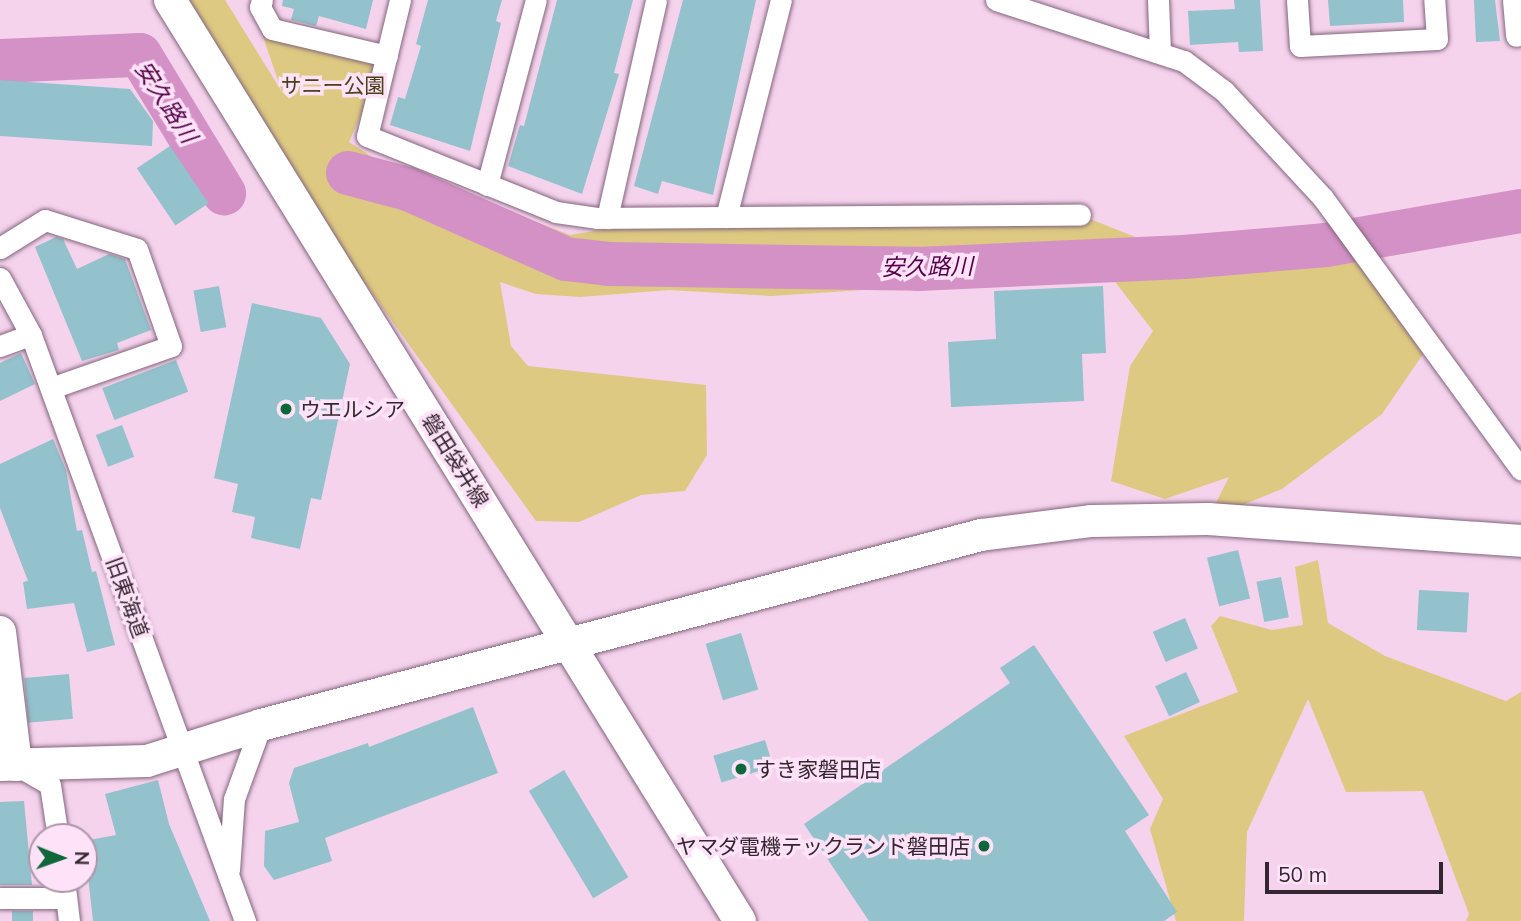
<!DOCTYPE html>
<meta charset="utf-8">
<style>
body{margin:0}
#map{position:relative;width:1521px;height:921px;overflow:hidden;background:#f5d3ed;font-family:Mulish,"Noto Sans JP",sans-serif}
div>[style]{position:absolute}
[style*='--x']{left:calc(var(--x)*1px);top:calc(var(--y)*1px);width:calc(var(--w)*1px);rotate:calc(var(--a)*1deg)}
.green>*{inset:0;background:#ddc981}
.river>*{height:44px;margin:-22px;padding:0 22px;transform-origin:22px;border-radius:22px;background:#d491c6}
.building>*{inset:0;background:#93c1cc;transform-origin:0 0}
.roads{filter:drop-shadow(0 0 2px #83657c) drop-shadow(0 0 2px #83657c)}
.street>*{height:21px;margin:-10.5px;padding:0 10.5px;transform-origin:10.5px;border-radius:10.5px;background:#fff}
.secondary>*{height:32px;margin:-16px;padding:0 16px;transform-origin:16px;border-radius:16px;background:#fff}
.dots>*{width:19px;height:19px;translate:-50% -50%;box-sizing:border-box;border:4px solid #fee2f7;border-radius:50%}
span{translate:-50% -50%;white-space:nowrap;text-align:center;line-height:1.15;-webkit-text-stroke:7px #fee2f7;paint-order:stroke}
.park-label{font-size:21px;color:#4a401c}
.poi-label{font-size:21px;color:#332630}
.left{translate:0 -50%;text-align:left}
.right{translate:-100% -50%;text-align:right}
.street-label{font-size:21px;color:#332630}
.water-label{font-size:23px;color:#520048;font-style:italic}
.north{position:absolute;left:28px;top:823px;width:70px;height:70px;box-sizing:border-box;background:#fee2f7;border:2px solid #ad97a7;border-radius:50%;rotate:91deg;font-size:19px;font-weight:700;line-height:28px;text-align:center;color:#332630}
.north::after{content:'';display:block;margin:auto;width:24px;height:32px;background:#0e673a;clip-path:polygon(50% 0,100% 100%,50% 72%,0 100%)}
.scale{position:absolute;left:1265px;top:862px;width:178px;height:32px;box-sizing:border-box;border:4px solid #332630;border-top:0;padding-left:9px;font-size:21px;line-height:24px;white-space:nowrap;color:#332630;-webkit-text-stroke:5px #fee2f7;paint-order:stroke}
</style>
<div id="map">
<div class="green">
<div style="clip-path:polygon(170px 0,225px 0,282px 92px,262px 34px,387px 56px,349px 142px,374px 158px,570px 235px,673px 218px,1080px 215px,1221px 271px,1252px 248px,1367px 259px,1430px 344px,1382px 414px,1282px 489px,1208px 519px,1229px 477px,1165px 499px,1111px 481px,1130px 366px,1153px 331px,1109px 274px,771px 296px,669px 290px,580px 297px,536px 294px,500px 282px,511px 346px,528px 366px,706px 385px,707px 455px,685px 491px,641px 495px,579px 522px,536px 521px,230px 96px)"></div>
<div style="clip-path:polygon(1318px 560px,1328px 623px,1385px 656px,1506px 701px,1521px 692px,1521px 921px,1466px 921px,1469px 914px,1423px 791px,1346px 792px,1308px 699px,1247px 832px,1244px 921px,1176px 921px,1150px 829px,1163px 799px,1124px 736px,1238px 692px,1211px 626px,1220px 616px,1272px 630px,1303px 625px,1295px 567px)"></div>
</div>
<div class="river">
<div style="--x:0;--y:61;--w:140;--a:-2.5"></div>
<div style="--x:140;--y:55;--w:162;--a:58.7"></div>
<div style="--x:348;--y:173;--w:62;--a:14.9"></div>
<div style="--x:408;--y:189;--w:173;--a:23.9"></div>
<div style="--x:566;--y:259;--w:43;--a:6.6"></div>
<div style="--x:609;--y:264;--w:309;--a:0.9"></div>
<div style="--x:918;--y:269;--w:266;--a:-2.6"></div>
<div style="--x:1184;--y:257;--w:143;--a:-4.8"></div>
<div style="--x:1326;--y:245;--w:198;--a:-9.9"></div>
</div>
<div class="building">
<div style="clip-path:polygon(283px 0,373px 0,366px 29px,319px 16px,316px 26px,291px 20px,294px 9px,282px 6px)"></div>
<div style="clip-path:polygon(428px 0,502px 0,496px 21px,501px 23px,470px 151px,390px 125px,398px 97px,405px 99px,421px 46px,416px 44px)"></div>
<div style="clip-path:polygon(557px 0,633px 0,614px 73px,619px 74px,582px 194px,508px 166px,520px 125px,524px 126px)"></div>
<div style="clip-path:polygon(683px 0,756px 0,713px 195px,662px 181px,658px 194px,634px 186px)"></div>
<div style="clip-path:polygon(1234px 0,1260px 0,1263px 51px,1239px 52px,1238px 42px,1190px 45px,1188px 11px,1235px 9px)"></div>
<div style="clip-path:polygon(1328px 0,1403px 0,1404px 22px,1330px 26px)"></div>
<div style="clip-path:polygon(1474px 0,1495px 0,1500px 41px,1476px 42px)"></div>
<div style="clip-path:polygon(0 80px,130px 89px,153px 121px,152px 146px,0 136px)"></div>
<div style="left:170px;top:146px;width:69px;height:40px;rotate:56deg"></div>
<div style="clip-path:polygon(56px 237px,63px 239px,77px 269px,109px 254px,125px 259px,151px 330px,117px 343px,119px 350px,82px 361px,35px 247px)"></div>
<div style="left:219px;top:286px;width:42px;height:26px;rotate:80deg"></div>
<div style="clip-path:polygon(1103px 286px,1106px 353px,1082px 354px,1084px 401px,951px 407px,948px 342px,996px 339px,994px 291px)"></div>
<div style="clip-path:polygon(252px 303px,321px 318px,350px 364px,321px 500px,311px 498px,300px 549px,251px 538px,255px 517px,232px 512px,238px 484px,214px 478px)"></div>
<div style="clip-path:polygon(21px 353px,35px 384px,0 401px,0 363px)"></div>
<div style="left:176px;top:360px;width:34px;height:79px;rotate:69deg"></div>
<div style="left:122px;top:425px;width:34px;height:28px;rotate:69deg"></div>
<div style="clip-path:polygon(53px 439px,66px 470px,77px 531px,82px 530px,92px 572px,96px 571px,115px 645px,87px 652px,74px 603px,27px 609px,23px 582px,28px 581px,0 508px,0 464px)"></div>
<div style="left:1238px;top:550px;width:50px;height:32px;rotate:76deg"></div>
<div style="left:1281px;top:577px;width:41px;height:25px;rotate:79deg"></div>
<div style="left:1419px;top:590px;width:50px;height:40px;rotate:3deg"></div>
<div style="left:1185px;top:618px;width:33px;height:35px;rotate:67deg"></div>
<div style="left:741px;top:633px;width:59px;height:37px;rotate:73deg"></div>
<div style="clip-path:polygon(1034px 645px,1149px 815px,1125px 831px,1177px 912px,1164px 921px,869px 921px,804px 824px,1010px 683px,1000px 668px)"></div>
<div style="left:1186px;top:672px;width:33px;height:34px;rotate:65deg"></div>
<div style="left:69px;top:674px;width:45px;height:45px;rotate:85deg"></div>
<div style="clip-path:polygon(473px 707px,498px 773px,325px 838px,332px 861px,274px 880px,264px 866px,265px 831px,299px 822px,289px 783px,294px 768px,368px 743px,369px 747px)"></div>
<div style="left:765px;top:740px;width:28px;height:54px;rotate:73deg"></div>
<div style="left:564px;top:770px;width:125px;height:41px;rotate:59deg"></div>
<div style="clip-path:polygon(158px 780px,169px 824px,210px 921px,93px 921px,84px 841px,116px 835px,105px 794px)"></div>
<div style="clip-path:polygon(24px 801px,32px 885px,0 885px,0 802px)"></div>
<div style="left:12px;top:911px;width:21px;height:10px"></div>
</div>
<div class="roads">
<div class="street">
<div style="--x:262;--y:0;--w:7;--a:106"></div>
<div style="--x:260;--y:7;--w:25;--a:61"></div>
<div style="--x:272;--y:29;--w:118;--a:13.2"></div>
<div style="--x:400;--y:0;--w:140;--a:103.6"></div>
<div style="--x:367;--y:136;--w:204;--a:21.9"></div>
<div style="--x:556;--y:212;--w:41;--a:8.3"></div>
<div style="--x:597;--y:218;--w:483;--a:-0.4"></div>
<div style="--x:996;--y:0;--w:198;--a:18"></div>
<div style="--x:1184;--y:61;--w:50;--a:36.9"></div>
<div style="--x:1224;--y:91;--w:146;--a:47.2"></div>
<div style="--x:1323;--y:198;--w:336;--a:53.9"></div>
<div style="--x:1158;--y:0;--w:52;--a:87.8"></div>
<div style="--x:1297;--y:0;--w:46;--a:86.3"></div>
<div style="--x:1300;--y:46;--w:137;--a:-2.9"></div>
<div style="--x:1437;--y:39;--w:39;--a:-94"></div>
<div style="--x:1513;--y:0;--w:36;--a:85"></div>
<div style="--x:487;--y:185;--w:191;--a:-75.2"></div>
<div style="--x:726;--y:217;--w:224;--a:-75.8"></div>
<div style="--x:607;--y:218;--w:223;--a:-77.3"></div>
<div style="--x:0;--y:248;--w:53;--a:-31.9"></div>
<div style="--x:45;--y:220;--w:96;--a:17.5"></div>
<div style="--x:137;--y:249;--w:103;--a:70.7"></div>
<div style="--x:171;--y:346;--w:127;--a:160.7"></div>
<div style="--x:0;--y:278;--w:65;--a:61.5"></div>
<div style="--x:31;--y:335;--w:624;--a:69.94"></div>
<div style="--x:0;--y:346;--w:33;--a:-20"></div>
<div style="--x:16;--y:765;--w:39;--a:30"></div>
<div style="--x:50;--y:785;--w:53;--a:81.3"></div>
<div style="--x:229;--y:870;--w:71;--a:-86"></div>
<div style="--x:234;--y:799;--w:79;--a:-70"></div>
<div style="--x:64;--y:879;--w:42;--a:83.2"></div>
<div style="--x:0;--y:898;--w:66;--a:0"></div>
</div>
<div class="secondary">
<div style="--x:170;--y:0;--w:1083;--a:58.25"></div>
<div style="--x:0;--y:632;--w:134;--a:83.1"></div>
<div style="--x:0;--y:765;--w:147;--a:-1.6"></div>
<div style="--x:147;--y:761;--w:120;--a:-17.5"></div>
<div style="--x:261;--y:725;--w:745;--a:-14.78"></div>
<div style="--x:981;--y:535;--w:112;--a:-7.2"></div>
<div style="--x:1092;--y:521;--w:116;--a:-1"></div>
<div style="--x:1208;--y:519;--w:314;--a:4"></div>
</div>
</div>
<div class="dots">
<div style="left:286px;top:409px;background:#0e673a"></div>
<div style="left:741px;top:769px;background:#0e673a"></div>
<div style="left:984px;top:846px;background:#0e673a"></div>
</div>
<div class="park-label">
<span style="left:333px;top:85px">サニー公園</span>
</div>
<div class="poi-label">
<span class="left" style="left:300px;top:409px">ウエルシア</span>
<span class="left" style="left:755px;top:769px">すき家磐田店</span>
<span class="right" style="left:970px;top:846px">ヤマダ電機テックランド磐田店</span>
</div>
<div class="street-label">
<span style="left:456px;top:460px;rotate:58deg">磐田袋井線</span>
<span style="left:128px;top:597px;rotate:70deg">旧東海道</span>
</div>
<div class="water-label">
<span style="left:166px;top:102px;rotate:57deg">安久路川</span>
<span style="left:927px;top:267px;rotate:-1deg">安久路川</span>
</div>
<div class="north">N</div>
<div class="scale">50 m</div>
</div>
